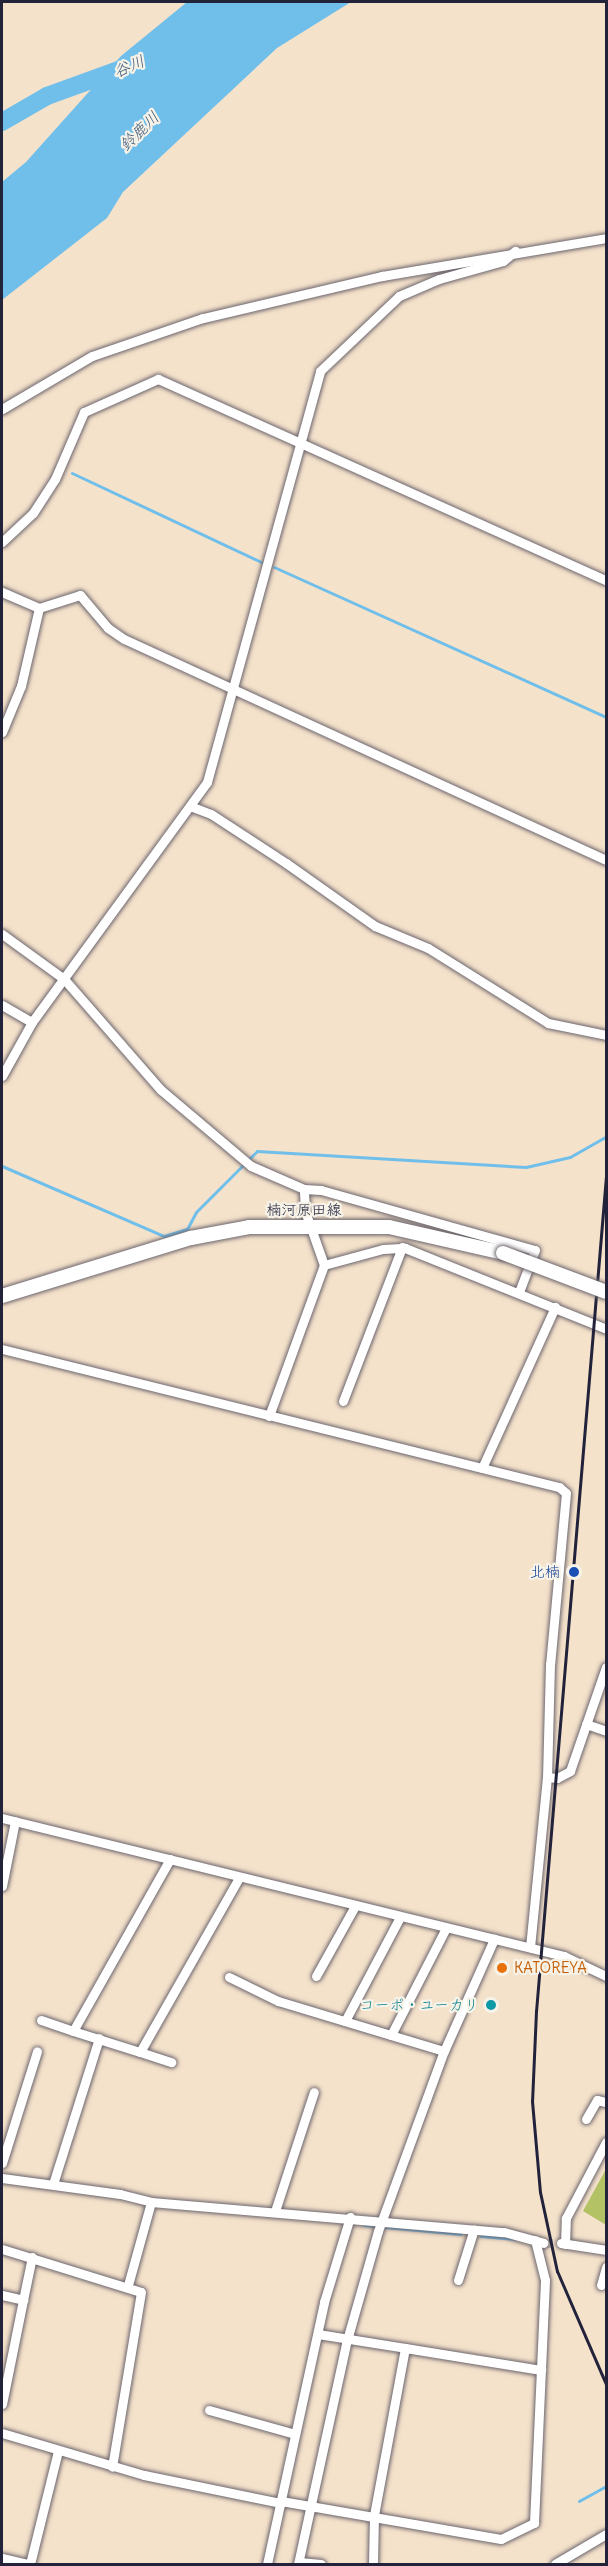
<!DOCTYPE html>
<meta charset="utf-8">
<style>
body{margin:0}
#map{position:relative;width:608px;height:2566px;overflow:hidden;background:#f5e2cb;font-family:Delius,"Klee One",sans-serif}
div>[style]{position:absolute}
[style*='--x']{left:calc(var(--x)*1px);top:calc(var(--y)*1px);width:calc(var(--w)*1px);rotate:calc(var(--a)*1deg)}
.green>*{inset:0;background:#b3c264}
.water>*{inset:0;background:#70bfeb}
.stream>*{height:3px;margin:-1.5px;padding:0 1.5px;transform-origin:1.5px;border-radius:1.5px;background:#70bfeb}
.river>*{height:18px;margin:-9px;padding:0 9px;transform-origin:9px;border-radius:9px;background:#70bfeb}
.minor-tunnel>*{height:9px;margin-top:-4.5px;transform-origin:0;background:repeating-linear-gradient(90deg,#cbbcae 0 9px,transparent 0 13.5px)}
.roads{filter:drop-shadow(0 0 2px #6c656d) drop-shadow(0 0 2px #6c656d)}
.minor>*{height:9px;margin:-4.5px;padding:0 4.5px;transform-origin:4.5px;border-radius:4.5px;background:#fff}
.secondary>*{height:14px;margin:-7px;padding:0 7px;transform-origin:7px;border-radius:7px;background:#fff}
.rail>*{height:3px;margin:-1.5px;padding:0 1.5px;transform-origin:1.5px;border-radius:1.5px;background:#22223b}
.bridges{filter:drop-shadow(0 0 2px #6c656d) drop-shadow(0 0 2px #6c656d)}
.secondary-bridge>*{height:14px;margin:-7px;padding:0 7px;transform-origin:7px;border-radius:7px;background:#fff}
.dots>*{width:16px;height:16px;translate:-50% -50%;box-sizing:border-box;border:3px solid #f7f3e8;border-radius:50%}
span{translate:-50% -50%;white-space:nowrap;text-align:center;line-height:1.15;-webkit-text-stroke:4.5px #f7f3e8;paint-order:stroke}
.street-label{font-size:15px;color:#22223b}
.transit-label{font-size:15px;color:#164399}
.right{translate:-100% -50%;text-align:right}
.food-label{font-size:15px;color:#c56008}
.left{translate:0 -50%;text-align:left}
.culture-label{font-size:15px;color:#0d838f}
.water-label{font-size:16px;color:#3d5979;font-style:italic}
.frame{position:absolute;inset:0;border:3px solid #22223b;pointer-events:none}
</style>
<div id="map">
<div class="green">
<div style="clip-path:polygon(606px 2169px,606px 2225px,583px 2211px)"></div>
</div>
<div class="water">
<div style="clip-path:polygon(187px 2px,351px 2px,277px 48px,123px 192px,107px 218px,2px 300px,2px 182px,26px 162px,121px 56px)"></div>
</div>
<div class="stream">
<div style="--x:72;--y:473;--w:209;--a:25.2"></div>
<div style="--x:274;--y:567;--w:364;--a:24.3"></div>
<div style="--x:2;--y:1166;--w:176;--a:23.4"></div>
<div style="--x:164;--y:1236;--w:24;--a:-17"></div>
<div style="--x:187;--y:1229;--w:19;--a:-62"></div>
<div style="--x:196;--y:1212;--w:86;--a:-45"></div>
<div style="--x:257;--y:1151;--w:269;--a:3.4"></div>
<div style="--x:526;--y:1167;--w:45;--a:-12.8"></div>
<div style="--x:570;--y:1157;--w:40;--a:-29.7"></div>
<div style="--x:364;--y:2225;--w:97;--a:5.3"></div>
<div style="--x:481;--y:2236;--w:34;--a:5"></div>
<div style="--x:579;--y:2501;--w:31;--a:-29"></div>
</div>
<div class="river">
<div style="--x:2;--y:122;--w:52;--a:-30"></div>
<div style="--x:47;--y:96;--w:82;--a:-20"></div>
</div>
<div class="minor-tunnel">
<div style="--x:544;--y:2243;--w:17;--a:0"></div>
</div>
<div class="roads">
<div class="minor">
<div style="--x:2;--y:409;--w:104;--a:-30.5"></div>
<div style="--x:92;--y:356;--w:117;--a:-18.9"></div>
<div style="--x:203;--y:318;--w:184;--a:-13.2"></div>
<div style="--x:382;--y:276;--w:227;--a:-9.6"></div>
<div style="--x:2;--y:542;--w:42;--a:-43.1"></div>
<div style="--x:33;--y:513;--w:40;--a:-57.1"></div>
<div style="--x:55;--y:479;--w:73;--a:-66.6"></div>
<div style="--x:84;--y:412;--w:81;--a:-24"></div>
<div style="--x:158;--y:379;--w:491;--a:24.2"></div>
<div style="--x:2;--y:592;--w:40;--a:23.4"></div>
<div style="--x:39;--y:608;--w:43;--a:-17.6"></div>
<div style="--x:80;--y:595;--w:43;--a:49.7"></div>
<div style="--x:108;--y:628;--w:19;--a:35"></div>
<div style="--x:124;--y:639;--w:530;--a:24.63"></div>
<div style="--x:2;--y:732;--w:50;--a:-67.6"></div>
<div style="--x:21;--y:686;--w:80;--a:-77"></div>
<div style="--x:190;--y:806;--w:22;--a:21"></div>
<div style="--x:211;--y:814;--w:90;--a:33.2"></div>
<div style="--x:286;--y:863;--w:109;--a:35.3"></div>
<div style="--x:375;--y:926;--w:57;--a:22.5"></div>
<div style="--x:428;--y:948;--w:142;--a:32"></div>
<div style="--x:548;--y:1023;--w:59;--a:11.7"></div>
<div style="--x:2;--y:934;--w:77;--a:36"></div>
<div style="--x:64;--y:979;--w:147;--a:48.9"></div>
<div style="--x:161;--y:1090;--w:118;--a:40.2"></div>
<div style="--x:251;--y:1166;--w:58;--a:23.5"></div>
<div style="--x:304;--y:1189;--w:17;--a:3"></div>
<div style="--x:321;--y:1190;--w:222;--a:15.7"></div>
<div style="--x:535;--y:1250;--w:45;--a:110.9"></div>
<div style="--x:2;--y:1005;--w:34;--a:30"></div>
<div style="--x:2;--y:1076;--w:62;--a:-60.9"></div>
<div style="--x:32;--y:1022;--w:297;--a:-53.9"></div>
<div style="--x:207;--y:782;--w:426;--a:-74.6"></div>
<div style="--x:320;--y:371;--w:109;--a:-43.5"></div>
<div style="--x:399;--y:296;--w:43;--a:-23"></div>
<div style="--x:439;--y:279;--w:66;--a:-15.7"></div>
<div style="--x:503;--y:261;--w:16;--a:-40"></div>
<div style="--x:324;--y:1265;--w:61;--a:-15.2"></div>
<div style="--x:383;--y:1249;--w:22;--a:-3"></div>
<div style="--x:405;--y:1248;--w:217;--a:21.9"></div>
<div style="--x:2;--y:1349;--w:574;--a:13.92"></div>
<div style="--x:559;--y:1487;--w:9;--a:41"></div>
<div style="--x:566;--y:1493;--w:172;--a:95.3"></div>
<div style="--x:550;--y:1664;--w:113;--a:91.5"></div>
<div style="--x:547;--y:1777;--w:171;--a:95.7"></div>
<div style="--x:343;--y:1401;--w:165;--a:-69"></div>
<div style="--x:269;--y:1416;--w:161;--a:-70"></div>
<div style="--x:324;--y:1265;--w:57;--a:-109.4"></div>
<div style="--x:305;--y:1211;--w:22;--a:-93"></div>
<div style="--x:482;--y:1468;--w:177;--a:-65.6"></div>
<div style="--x:586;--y:1724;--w:21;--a:19"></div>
<div style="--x:547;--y:1777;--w:10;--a:6"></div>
<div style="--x:557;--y:1778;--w:15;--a:-28"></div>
<div style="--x:570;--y:1771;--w:110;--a:-70.9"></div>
<div style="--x:2;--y:1818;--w:579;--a:13.8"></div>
<div style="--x:564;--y:1956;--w:47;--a:25.5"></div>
<div style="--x:170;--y:1859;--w:197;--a:119.4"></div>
<div style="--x:73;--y:2031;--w:70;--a:17.4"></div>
<div style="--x:140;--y:2052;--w:200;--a:-60.4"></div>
<div style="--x:2;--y:1886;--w:66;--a:-78.7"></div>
<div style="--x:316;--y:1976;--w:80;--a:-60.9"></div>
<div style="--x:229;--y:1977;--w:55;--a:26.1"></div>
<div style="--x:278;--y:2001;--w:173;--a:16.8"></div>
<div style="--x:41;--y:2020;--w:34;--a:19"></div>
<div style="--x:345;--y:2021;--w:118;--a:-62.1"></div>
<div style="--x:391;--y:2035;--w:120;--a:-62.8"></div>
<div style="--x:140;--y:2052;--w:33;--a:18"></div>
<div style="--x:586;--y:2119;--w:22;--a:-60"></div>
<div style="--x:597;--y:2100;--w:9;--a:13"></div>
<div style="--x:2;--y:2163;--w:117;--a:-72.6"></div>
<div style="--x:2;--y:2178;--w:119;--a:7.7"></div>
<div style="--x:120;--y:2194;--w:32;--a:14"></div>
<div style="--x:151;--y:2202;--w:354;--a:4.9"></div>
<div style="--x:504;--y:2232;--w:41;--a:15.4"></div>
<div style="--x:53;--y:2184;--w:153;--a:-72.5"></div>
<div style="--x:275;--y:2211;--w:125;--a:-71.9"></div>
<div style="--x:561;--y:2243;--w:46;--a:8.8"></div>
<div style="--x:565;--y:2244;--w:26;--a:-88"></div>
<div style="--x:566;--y:2218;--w:86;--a:-62.2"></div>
<div style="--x:2;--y:2249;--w:145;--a:17.2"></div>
<div style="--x:141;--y:2292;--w:177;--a:99.4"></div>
<div style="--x:458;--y:2280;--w:53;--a:-72.6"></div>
<div style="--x:128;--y:2285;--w:86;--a:-74.5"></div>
<div style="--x:601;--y:2285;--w:19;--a:-74"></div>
<div style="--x:2;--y:2295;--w:22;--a:13"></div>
<div style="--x:23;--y:2300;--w:106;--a:101.4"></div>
<div style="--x:23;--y:2300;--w:44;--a:-78.2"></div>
<div style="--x:318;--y:2334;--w:88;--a:9.1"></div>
<div style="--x:405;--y:2348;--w:171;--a:100.5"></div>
<div style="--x:374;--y:2516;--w:48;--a:91.2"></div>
<div style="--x:405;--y:2348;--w:138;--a:9.2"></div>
<div style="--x:209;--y:2410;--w:89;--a:15.6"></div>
<div style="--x:2;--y:2433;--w:148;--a:16.5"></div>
<div style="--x:144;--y:2475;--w:140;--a:11.6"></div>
<div style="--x:281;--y:2501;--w:223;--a:9.8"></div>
<div style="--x:501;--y:2539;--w:37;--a:-26"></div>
<div style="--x:534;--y:2523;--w:243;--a:-87.4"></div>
<div style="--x:545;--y:2280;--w:41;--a:-104"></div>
<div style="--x:2;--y:2558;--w:28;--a:13"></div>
<div style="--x:299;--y:2562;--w:22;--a:5"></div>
<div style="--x:30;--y:2564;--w:116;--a:-76.1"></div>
<div style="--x:267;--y:2564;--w:268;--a:-77.7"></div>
<div style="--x:324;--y:2302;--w:89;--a:-73"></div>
<div style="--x:298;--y:2564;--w:229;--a:-77.7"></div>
<div style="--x:347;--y:2340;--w:113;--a:-74.1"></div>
<div style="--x:378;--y:2231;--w:192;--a:-69.9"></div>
<div style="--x:444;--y:2051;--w:123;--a:-65.9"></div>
<div style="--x:555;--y:2564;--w:59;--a:-30.5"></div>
</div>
<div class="secondary">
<div style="--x:2;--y:1296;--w:198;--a:-17.1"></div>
<div style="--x:191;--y:1238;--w:59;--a:-10.7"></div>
<div style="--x:249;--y:1227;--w:140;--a:0"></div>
<div style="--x:389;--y:1227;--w:117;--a:12.8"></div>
</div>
</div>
<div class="rail">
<div style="--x:606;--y:1176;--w:838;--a:94.79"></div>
<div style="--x:536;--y:2011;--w:90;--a:92.5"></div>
<div style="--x:532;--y:2101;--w:91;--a:85"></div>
<div style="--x:540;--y:2192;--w:81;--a:77.9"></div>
<div style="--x:557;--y:2271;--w:123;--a:66.6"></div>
</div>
<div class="bridges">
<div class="secondary-bridge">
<div style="--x:503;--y:1253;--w:110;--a:20.7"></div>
</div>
</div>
<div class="dots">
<div style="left:574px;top:1572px;background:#1a4fb4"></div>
<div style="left:502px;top:1968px;background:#e8710a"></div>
<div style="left:491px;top:2005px;background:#0f9aa8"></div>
</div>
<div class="street-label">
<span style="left:304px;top:1210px">楠河原田線</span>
</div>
<div class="transit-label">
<span class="right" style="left:560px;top:1572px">北楠</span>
</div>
<div class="food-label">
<span class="left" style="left:514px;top:1968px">KATOREYA</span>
</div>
<div class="culture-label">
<span class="right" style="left:479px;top:2005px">コーポ・ユーカリ</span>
</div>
<div class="water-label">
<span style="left:129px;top:66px;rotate:-23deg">谷川</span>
<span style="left:139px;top:131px;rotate:-44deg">鈴鹿川</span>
</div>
<div class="frame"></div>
</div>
